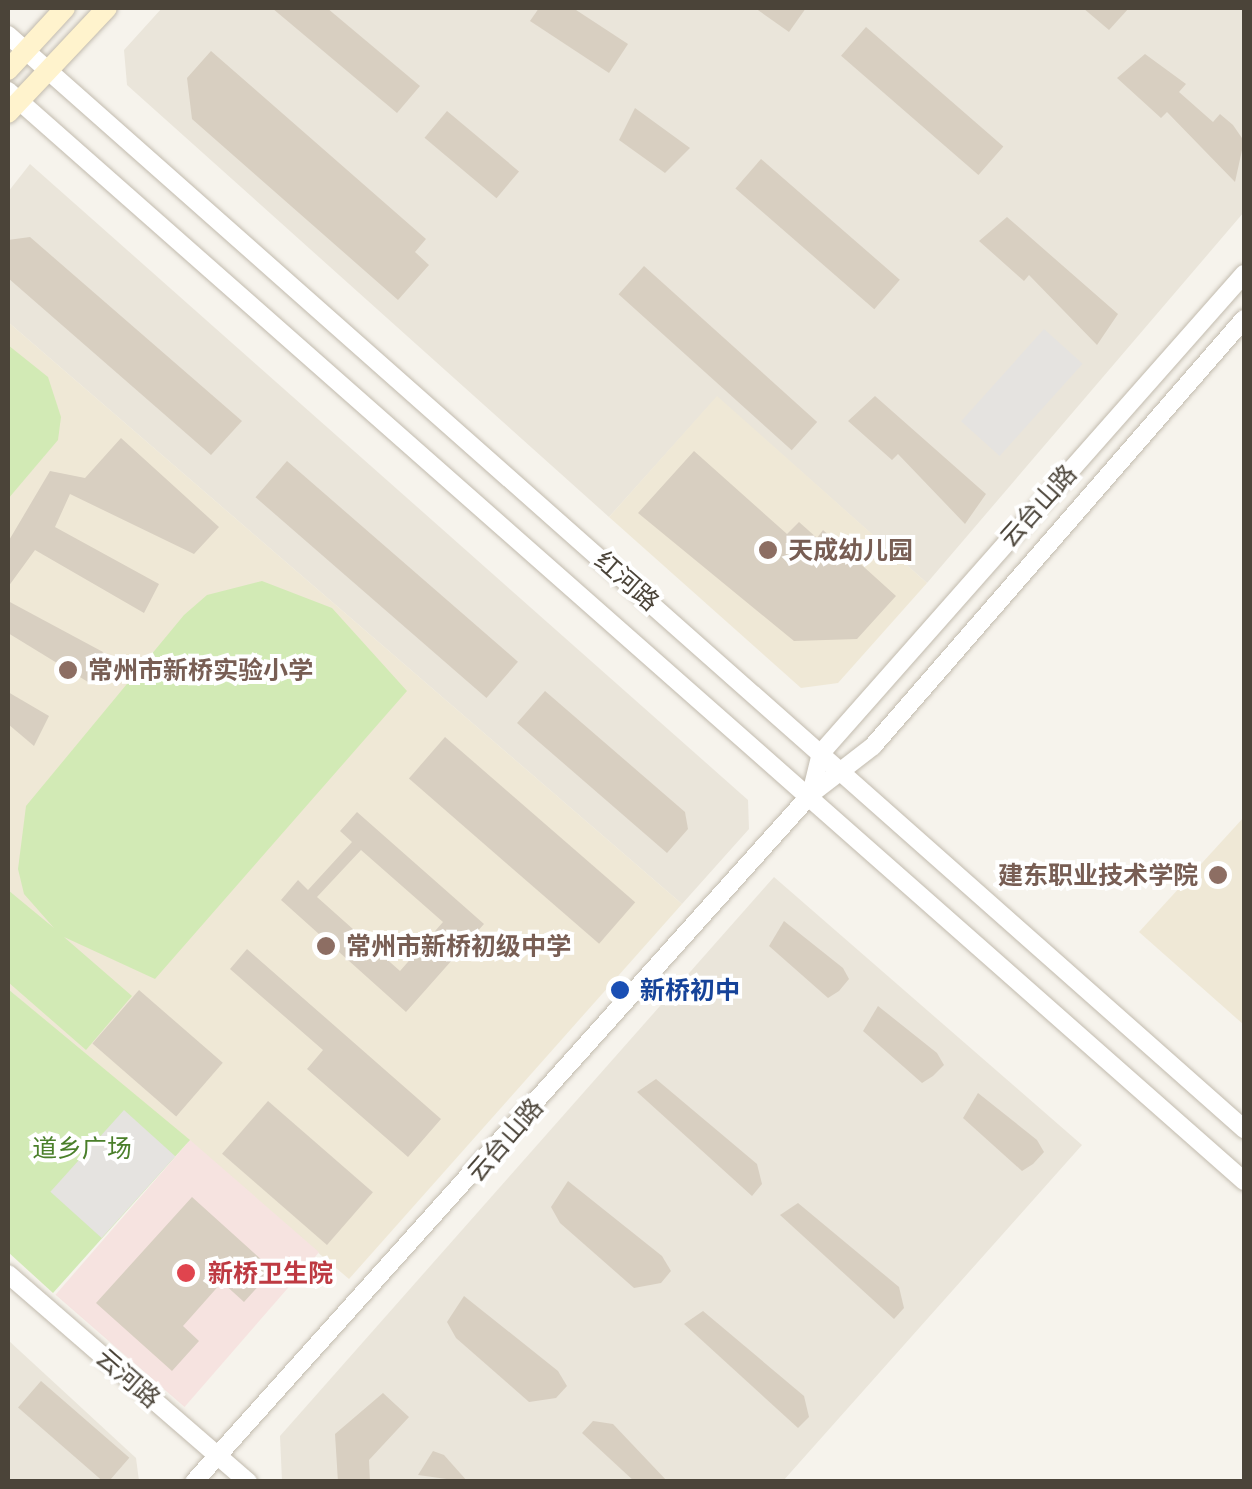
<!DOCTYPE html>
<meta charset="utf-8">
<style>
body{margin:0}
#map{position:relative;width:1252px;height:1489px;overflow:hidden;background:#f6f3ec;font-family:Helvetica,"Noto Sans SC",sans-serif}
div>[style]{position:absolute}
[style*='--x']{left:calc(var(--x)*1px);top:calc(var(--y)*1px);width:calc(var(--w)*1px);rotate:calc(var(--a)*1deg)}
.residential>*{inset:0;background:#eae5da}
.education>*{inset:0;background:#efe8d6}
.medical>*{inset:0;background:#f6e3e0;transform-origin:0 0}
.green>*{inset:0;background:#d2eab5}
.parking>*{inset:0;background:#e5e3e0;transform-origin:0 0}
.building>*{inset:0;background:#d8cfc1;transform-origin:0 0}
.roads{filter:drop-shadow(0 0 2px #c2bbae) drop-shadow(0 0 2px #c2bbae)}
.tertiary>*{height:18px;margin:-9px;padding:0 9px;transform-origin:9px;border-radius:9px;background:#fff}
.secondary>*{height:20px;margin:-10px;padding:0 10px;transform-origin:10px;border-radius:10px;background:#fff3cd}
.dots>*{width:28px;height:28px;translate:-50% -50%;box-sizing:border-box;border:5px solid #fff;border-radius:50%}
span{translate:-50% -50%;white-space:nowrap;text-align:center;line-height:1.15;-webkit-text-stroke:8px #fff;paint-order:stroke}
.street-label{font-size:25px;color:#4b4439}
.education-label{font-size:25px;color:#785e54;font-weight:700}
.left{translate:0 -50%;text-align:left}
.right{translate:-100% -50%;text-align:right}
.transit-label{font-size:25px;color:#164399;font-weight:700}
.park-label{font-size:25px;color:#4a7f2a}
.health-label{font-size:25px;color:#be3a42;font-weight:700}
.frame{position:absolute;inset:0;border:10px solid #4b4439;pointer-events:none}
</style>
<div id="map">
<div class="residential">
<div style="clip-path:polygon(162px 8px,1244px 8px,1244px 212px,927px 583px,717px 397px,609px 517px,127px 85px,124px 50px)"></div>
<div style="clip-path:polygon(30px 164px,748px 800px,749px 829px,682px 904px,8px 322px,8px 192px)"></div>
<div style="clip-path:polygon(774px 877px,1082px 1145px,783px 1481px,282px 1481px,280px 1436px)"></div>
<div style="clip-path:polygon(8px 1340px,136px 1458px,139px 1481px,8px 1481px)"></div>
</div>
<div class="education">
<div style="clip-path:polygon(8px 322px,682px 904px,349px 1279px,8px 989px)"></div>
<div style="clip-path:polygon(717px 396px,927px 583px,838px 683px,801px 688px,609px 517px)"></div>
<div style="clip-path:polygon(1244px 817px,1244px 1025px,1139px 932px)"></div>
</div>
<div class="medical">
<div style="left:190px;top:1140px;width:171px;height:205px;rotate:41deg"></div>
</div>
<div class="green">
<div style="clip-path:polygon(8px 345px,48px 377px,61px 417px,58px 440px,8px 499px)"></div>
<div style="clip-path:polygon(262px 581px,332px 608px,407px 691px,155px 979px,64px 937px,132px 996px,86px 1050px,8px 982px,8px 890px,54px 928px,24px 894px,18px 869px,26px 806px,184px 615px,207px 595px)"></div>
<div style="clip-path:polygon(8px 989px,190px 1140px,53px 1293px,8px 1252px)"></div>
</div>
<div class="parking">
<div style="left:1044px;top:329px;width:52px;height:124px;rotate:42deg"></div>
<div style="left:124px;top:1110px;width:69px;height:110px;rotate:42deg"></div>
</div>
<div class="building">
<div style="clip-path:polygon(272px 8px,327px 8px,420px 86px,397px 113px)"></div>
<div style="clip-path:polygon(539px 8px,573px 8px,628px 44px,609px 73px,530px 21px)"></div>
<div style="clip-path:polygon(755px 8px,806px 8px,789px 32px)"></div>
<div style="clip-path:polygon(1083px 8px,1129px 8px,1109px 30px)"></div>
<div style="left:866px;top:27px;width:182px;height:38px;rotate:41deg"></div>
<div style="clip-path:polygon(211px 51px,426px 239px,415px 252px,429px 265px,398px 300px,192px 119px,187px 78px)"></div>
<div style="clip-path:polygon(1145px 54px,1186px 84px,1179px 92px,1213px 122px,1220px 114px,1233px 125px,1244px 141px,1235px 182px,1167px 112px,1161px 118px,1117px 78px)"></div>
<div style="clip-path:polygon(635px 108px,690px 148px,665px 173px,619px 140px)"></div>
<div style="left:447px;top:111px;width:94px;height:35px;rotate:40deg"></div>
<div style="left:761px;top:159px;width:184px;height:39px;rotate:41deg"></div>
<div style="clip-path:polygon(1007px 217px,1118px 314px,1097px 345px,1029px 275px,1024px 281px,979px 241px)"></div>
<div style="clip-path:polygon(30px 237px,242px 421px,211px 455px,8px 278px,8px 240px)"></div>
<div style="left:644px;top:266px;width:233px;height:38px;rotate:42deg"></div>
<div style="clip-path:polygon(875px 396px,986px 494px,965px 524px,898px 454px,892px 460px,848px 421px)"></div>
<div style="clip-path:polygon(121px 438px,219px 527px,194px 554px,70px 494px,55px 527px,159px 584px,144px 613px,35px 550px,8px 587px,8px 542px,50px 471px,85px 478px)"></div>
<div style="clip-path:polygon(694px 451px,787px 534px,799px 522px,817px 538px,823px 530px,896px 596px,857px 639px,794px 641px,638px 513px)"></div>
<div style="left:287px;top:461px;width:306px;height:48px;rotate:41deg"></div>
<div style="clip-path:polygon(8px 601px,103px 652px,88px 682px,8px 633px)"></div>
<div style="clip-path:polygon(545px 691px,685px 812px,688px 829px,667px 853px,517px 723px)"></div>
<div style="clip-path:polygon(8px 692px,49px 716px,34px 746px,8px 724px)"></div>
<div style="left:445px;top:737px;width:252px;height:55px;rotate:41deg"></div>
<div style="clip-path:polygon(evenodd,357px 812px,484px 924px,406px 1012px,281px 900px,298px 880px,308px 890px,352px 842px,340px 831px,357px 812px,361px 850px,443px 922px,400px 971px,317px 897px,361px 850px)"></div>
<div style="clip-path:polygon(784px 921px,843px 968px,849px 979px,839px 991px,828px 998px,769px 946px)"></div>
<div style="clip-path:polygon(247px 949px,441px 1119px,408px 1157px,307px 1069px,323px 1050px,230px 969px)"></div>
<div style="left:139px;top:990px;width:111px;height:71px;rotate:41deg"></div>
<div style="clip-path:polygon(878px 1006px,937px 1053px,944px 1065px,933px 1076px,922px 1083px,863px 1031px)"></div>
<div style="clip-path:polygon(656px 1079px,757px 1164px,762px 1184px,752px 1196px,637px 1092px)"></div>
<div style="clip-path:polygon(978px 1093px,1037px 1140px,1044px 1152px,1033px 1164px,1022px 1171px,963px 1118px)"></div>
<div style="left:268px;top:1101px;width:139px;height:70px;rotate:41deg"></div>
<div style="clip-path:polygon(568px 1181px,662px 1256px,671px 1271px,661px 1283px,634px 1288px,560px 1223px,551px 1207px)"></div>
<div style="clip-path:polygon(192px 1197px,273px 1270px,244px 1302px,222px 1282px,183px 1326px,199px 1341px,172px 1371px,96px 1303px)"></div>
<div style="clip-path:polygon(798px 1203px,899px 1287px,904px 1308px,894px 1319px,780px 1215px)"></div>
<div style="clip-path:polygon(464px 1296px,558px 1371px,567px 1386px,556px 1398px,529px 1402px,456px 1338px,447px 1322px)"></div>
<div style="clip-path:polygon(703px 1311px,804px 1396px,809px 1417px,798px 1428px,684px 1324px)"></div>
<div style="left:41px;top:1381px;width:117px;height:35px;rotate:41deg"></div>
<div style="clip-path:polygon(383px 1393px,409px 1417px,369px 1460px,370px 1482px,338px 1482px,335px 1434px)"></div>
<div style="clip-path:polygon(593px 1421px,613px 1424px,668px 1482px,635px 1482px,582px 1433px)"></div>
<div style="clip-path:polygon(433px 1451px,444px 1455px,468px 1482px,418px 1475px)"></div>
</div>
<div class="roads">
<div class="tertiary">
<div style="--x:8;--y:35;--w:1651;--a:41.51"></div>
<div style="--x:8;--y:91;--w:1648;--a:41.41"></div>
<div style="--x:811;--y:794;--w:42;--a:-76.3"></div>
<div style="--x:821;--y:753;--w:639;--a:-48.55"></div>
<div style="--x:8;--y:1274;--w:318;--a:40.9"></div>
<div style="--x:194;--y:1482;--w:924;--a:-48.11"></div>
<div style="--x:811;--y:794;--w:78;--a:-37.7"></div>
<div style="--x:873;--y:746;--w:566;--a:-49.01"></div>
</div>
<div class="secondary">
<div style="--x:8;--y:70;--w:84;--a:-47.4"></div>
<div style="--x:8;--y:113;--w:144;--a:-46.7"></div>
</div>
</div>
<div class="dots">
<div style="left:768px;top:550px;background:#8d6e63"></div>
<div style="left:68px;top:670px;background:#8d6e63"></div>
<div style="left:1218px;top:875px;background:#8d6e63"></div>
<div style="left:326px;top:946px;background:#8d6e63"></div>
<div style="left:620px;top:990px;background:#1a4fb4"></div>
<div style="left:186px;top:1273px;background:#e0444e"></div>
</div>
<div class="street-label">
<span style="left:1038px;top:506px;rotate:-48deg">云台山路</span>
<span style="left:627px;top:581px;rotate:41deg">红河路</span>
<span style="left:505px;top:1140px;rotate:-49deg">云台山路</span>
<span style="left:128px;top:1378px;rotate:41deg">云河路</span>
</div>
<div class="education-label">
<span class="left" style="left:788px;top:550px">天成幼儿园</span>
<span class="left" style="left:88px;top:670px">常州市新桥实验小学</span>
<span class="right" style="left:1198px;top:875px">建东职业技术学院</span>
<span class="left" style="left:346px;top:946px">常州市新桥初级中学</span>
</div>
<div class="transit-label">
<span class="left" style="left:640px;top:990px">新桥初中</span>
</div>
<div class="park-label">
<span style="left:82px;top:1148px">道乡广场</span>
</div>
<div class="health-label">
<span class="left" style="left:208px;top:1273px">新桥卫生院</span>
</div>
<div class="frame"></div>
</div>
